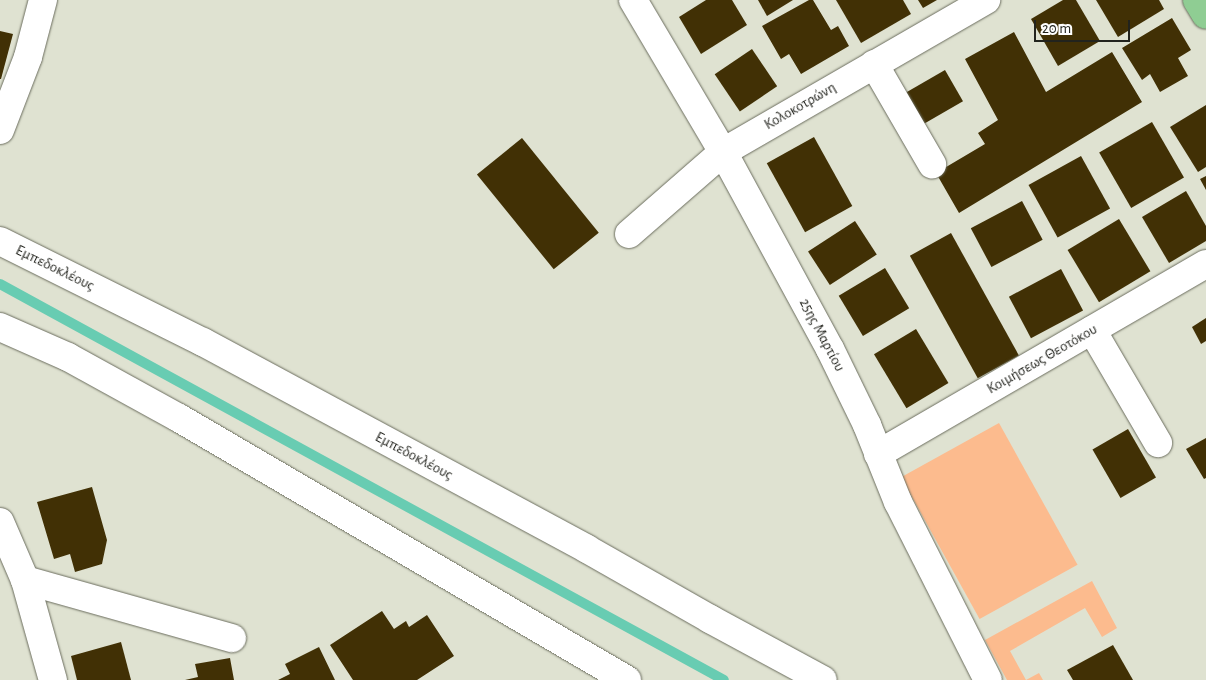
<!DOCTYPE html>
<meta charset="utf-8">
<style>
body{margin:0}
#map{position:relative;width:1206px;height:680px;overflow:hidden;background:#dfe2d1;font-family:"Alegreya Sans",sans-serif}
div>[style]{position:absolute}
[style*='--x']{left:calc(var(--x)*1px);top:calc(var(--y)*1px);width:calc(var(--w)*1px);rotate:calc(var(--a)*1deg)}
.green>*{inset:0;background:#fcbb8e;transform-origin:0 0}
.stream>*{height:10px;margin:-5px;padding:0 5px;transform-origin:5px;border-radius:5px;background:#68ccb2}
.building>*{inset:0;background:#413005;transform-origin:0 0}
.roads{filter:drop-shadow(0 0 1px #6b6d5e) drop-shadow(0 0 1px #6b6d5e)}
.minor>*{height:28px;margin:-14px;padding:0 14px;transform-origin:14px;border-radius:14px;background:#fff}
.major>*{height:28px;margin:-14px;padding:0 14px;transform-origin:14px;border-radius:14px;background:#8fcd93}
span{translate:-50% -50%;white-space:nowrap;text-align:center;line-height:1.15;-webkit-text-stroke:5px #fff;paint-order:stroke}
.street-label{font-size:15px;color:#22231d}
.scale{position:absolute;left:1034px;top:20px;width:96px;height:22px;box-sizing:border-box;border:2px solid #22231d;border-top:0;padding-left:6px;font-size:15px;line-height:18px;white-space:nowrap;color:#22231d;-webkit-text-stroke:4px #fff;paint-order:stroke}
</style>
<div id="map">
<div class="green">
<div style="left:999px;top:423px;width:162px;height:112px;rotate:61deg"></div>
<div style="clip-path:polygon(1092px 581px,1117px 628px,1102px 637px,1085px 608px,1010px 651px,1026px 680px,1039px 673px,1043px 680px,1007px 680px,985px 640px)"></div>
</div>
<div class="stream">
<div style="--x:0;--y:284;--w:825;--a:28.68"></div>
</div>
<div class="building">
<div style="clip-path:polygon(706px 0,732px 0,747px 25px,701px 54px,679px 17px)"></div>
<div style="clip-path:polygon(758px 0,793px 0,767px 16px)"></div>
<div style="clip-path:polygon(809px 0,813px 0,831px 30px,838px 26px,849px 46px,801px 74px,789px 54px,781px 59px,762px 26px)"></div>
<div style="clip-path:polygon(836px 0,903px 0,911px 14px,861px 43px)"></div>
<div style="clip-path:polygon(918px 0,937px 0,923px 8px)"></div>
<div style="clip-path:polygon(1063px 0,1076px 0,1100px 41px,1058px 66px,1031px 19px)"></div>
<div style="clip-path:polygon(1096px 0,1159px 0,1164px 9px,1118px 37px)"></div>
<div style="clip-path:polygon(1172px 18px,1191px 50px,1178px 58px,1188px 76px,1160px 92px,1150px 74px,1142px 80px,1122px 48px)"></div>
<div style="clip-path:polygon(0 31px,13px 34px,1px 79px,0 79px)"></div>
<div style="clip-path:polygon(1014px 32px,1046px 92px,1112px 52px,1142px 102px,959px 213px,936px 173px,985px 144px,978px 133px,998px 120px,965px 59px)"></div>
<div style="left:752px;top:49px;width:45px;height:45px;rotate:56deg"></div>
<div style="left:945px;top:70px;width:36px;height:51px;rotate:60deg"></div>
<div style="clip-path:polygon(1206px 105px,1206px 167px,1198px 172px,1170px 127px)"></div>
<div style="left:1152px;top:122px;width:64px;height:61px;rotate:60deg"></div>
<div style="left:814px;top:137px;width:79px;height:54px;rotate:61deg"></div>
<div style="left:522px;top:138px;width:122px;height:58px;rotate:51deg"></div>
<div style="left:1081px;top:156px;width:60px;height:60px;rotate:61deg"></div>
<div style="clip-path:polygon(1206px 176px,1206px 190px,1200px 179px)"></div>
<div style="clip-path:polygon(1186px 191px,1206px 226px,1206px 241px,1169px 263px,1142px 217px)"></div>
<div style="left:1022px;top:201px;width:44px;height:58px;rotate:62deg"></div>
<div style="left:1119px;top:219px;width:61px;height:60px;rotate:59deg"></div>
<div style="left:855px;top:221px;width:40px;height:56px;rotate:57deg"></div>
<div style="left:951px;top:233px;width:140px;height:47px;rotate:61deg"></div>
<div style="left:885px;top:268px;width:47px;height:54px;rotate:59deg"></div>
<div style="left:1061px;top:269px;width:47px;height:59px;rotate:62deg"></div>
<div style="clip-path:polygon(1206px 318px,1206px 341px,1201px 344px,1192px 327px)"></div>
<div style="left:916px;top:329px;width:63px;height:49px;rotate:59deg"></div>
<div style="left:1128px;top:429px;width:56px;height:41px;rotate:60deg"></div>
<div style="clip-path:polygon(1206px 438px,1206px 478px,1204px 479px,1186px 449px)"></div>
<div style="clip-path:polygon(92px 487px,107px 540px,102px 564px,75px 572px,70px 554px,54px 559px,37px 502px)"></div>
<div style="clip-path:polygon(382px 611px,394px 629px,406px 621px,409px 627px,427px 615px,454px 656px,417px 680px,353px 680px,330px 645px)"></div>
<div style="clip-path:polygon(121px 642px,131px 680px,77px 680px,71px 656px)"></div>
<div style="clip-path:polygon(1113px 645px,1133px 680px,1073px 680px,1067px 670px)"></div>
<div style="clip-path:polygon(319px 647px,335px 680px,278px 680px,290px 674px,285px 664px)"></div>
<div style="clip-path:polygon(230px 658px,234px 680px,185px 680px,198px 677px,195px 664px)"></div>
</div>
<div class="roads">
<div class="minor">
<div style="--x:633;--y:0;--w:177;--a:59.4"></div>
<div style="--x:723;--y:152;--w:224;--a:61.5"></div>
<div style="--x:830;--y:349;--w:85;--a:64"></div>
<div style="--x:867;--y:425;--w:83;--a:68.1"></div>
<div style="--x:898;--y:502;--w:199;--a:63.2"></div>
<div style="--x:874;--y:64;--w:116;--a:59.9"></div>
<div style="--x:0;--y:130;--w:78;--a:-69"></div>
<div style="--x:28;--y:57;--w:59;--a:-75.3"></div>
<div style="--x:629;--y:234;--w:125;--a:-41.1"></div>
<div style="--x:723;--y:152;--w:304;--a:-30"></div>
<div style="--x:0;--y:241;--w:227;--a:26.5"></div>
<div style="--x:203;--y:342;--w:436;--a:28.3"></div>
<div style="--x:587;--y:549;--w:142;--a:29.6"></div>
<div style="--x:710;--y:619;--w:128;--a:28.4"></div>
<div style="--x:0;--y:327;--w:74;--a:23.8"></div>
<div style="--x:68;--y:357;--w:127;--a:28.8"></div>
<div style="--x:179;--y:418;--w:519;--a:30.32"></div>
<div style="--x:1092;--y:330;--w:131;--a:59.7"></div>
<div style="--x:878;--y:454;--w:379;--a:-30.1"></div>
<div style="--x:0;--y:522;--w:63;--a:66.7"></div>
<div style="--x:25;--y:580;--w:104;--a:74.4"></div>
<div style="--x:25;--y:580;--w:215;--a:15.7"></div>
</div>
<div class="major">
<div style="--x:1197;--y:0;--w:17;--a:59"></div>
</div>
</div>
<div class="street-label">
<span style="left:800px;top:106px;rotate:-30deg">Κολοκοτρώνη</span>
<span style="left:55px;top:268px;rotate:26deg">Εμπεδοκλέους</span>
<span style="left:822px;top:335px;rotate:62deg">25ης Μαρτίου</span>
<span style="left:1042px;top:359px;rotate:-30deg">Κοιμήσεως Θεοτόκου</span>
<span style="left:414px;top:456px;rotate:28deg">Εμπεδοκλέους</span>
</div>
<div class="scale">20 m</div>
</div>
